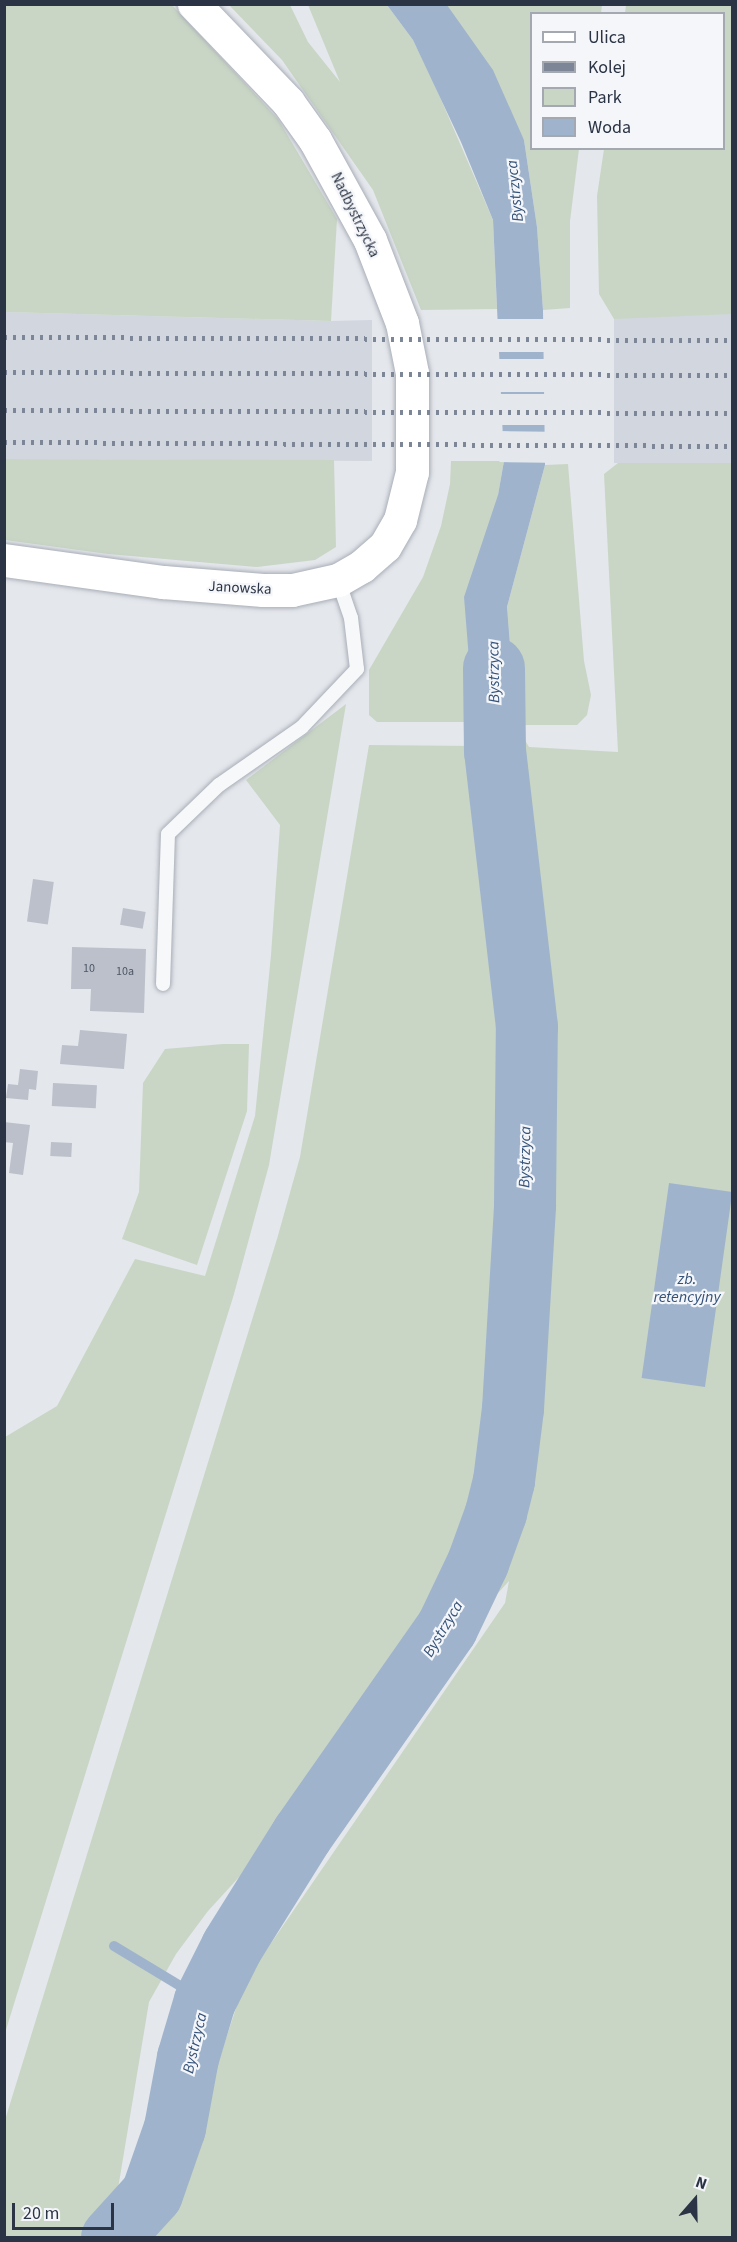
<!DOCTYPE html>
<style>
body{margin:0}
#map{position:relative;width:737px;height:2242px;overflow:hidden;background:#e4e7ec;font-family:"Source Sans 3",sans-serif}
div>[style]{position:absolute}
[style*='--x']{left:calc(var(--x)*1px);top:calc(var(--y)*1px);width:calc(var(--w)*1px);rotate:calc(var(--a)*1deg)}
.built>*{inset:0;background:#d2d6de;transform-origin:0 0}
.green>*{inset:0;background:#c9d6c5}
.water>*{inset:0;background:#9fb4cc;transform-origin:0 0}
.pier>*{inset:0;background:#e4e7ec;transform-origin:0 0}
.stream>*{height:10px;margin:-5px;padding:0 5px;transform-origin:5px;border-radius:5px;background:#9fb4cc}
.river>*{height:62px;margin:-31px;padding:0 31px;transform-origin:31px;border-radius:31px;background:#9fb4cc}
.building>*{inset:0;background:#bbc0ca;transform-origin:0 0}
.roads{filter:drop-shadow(0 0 2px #a9aeb7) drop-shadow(0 0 2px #a9aeb7)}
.lane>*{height:14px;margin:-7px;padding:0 7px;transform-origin:7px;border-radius:7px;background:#f7f8fa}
.secondary>*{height:33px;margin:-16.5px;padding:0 16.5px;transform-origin:16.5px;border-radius:16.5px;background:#fff}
.rail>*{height:4.5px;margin-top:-2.25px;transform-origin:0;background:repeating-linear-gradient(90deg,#7d8696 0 3px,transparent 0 9px)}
span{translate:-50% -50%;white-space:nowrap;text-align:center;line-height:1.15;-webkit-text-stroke:4.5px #f4f6f9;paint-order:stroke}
.number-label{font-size:12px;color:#4f5766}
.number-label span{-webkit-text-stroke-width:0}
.street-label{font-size:15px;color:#2b3445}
.water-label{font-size:16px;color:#34527a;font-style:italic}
.frame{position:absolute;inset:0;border:6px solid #2b3445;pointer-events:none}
.legend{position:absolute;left:530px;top:12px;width:195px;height:138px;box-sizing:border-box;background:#f4f6f9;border:2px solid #a4a8b1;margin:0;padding:8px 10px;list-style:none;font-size:18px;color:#2b3445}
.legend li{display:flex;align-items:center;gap:12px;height:30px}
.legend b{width:30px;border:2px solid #a4a8b1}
.north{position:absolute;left:665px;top:2170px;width:60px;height:60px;-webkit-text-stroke:4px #f4f6f9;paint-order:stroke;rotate:20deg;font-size:16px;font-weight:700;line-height:24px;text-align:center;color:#2b3445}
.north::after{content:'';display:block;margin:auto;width:21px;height:27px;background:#2b3445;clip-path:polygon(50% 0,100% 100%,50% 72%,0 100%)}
.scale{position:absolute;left:12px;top:2203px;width:102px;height:27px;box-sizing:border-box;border:3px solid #2b3445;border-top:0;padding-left:8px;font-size:18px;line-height:21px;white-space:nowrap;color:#2b3445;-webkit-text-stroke:4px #f4f6f9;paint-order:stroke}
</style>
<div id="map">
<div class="built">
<div style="clip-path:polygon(5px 312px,331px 321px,372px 320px,372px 461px,5px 459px)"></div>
<div style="left:732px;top:314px;width:149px;height:118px;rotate:90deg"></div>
</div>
<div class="green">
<div style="clip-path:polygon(5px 5px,172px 5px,278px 119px,337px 219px,331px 321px,5px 312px)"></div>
<div style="clip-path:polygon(229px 5px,290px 5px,308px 42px,340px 82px,308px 5px,387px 5px,413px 40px,433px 81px,493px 220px,497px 309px,421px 310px,373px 190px,282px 60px)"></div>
<div style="clip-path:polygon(447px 5px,602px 5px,601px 13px,532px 14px,532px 148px,579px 149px,570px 221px,570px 308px,543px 310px,537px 227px,524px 140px)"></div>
<div style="clip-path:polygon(626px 5px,732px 5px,732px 314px,614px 319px,599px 294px,597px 196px,604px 149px,724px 148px,724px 14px,625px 13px)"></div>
<div style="clip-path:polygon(5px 459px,334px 460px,336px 547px,315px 560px,257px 567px,108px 554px,5px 540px)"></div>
<div style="clip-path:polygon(451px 461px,504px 461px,498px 495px,516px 724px,507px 607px,545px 465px,568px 464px,584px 661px,591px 695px,587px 715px,577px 725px,516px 725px,529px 747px,618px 752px,604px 474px,618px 463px,732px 463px,732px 2237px,135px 2237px,186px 2160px,245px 1981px,505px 1603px,509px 1581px,208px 1911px,176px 1954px,149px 2002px,110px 2237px,5px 2238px,5px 2120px,277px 1239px,300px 1157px,369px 745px,476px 746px,473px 722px,377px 722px,369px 715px,369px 670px,423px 577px,441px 526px,450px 484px)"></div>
<div style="clip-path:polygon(346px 704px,269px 1165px,234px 1294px,5px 2033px,5px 1437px,57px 1406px,135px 1259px,205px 1276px,255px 1116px,271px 955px,280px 825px,246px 780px)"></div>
<div style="clip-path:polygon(223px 1044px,249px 1044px,247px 1111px,197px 1265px,122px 1239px,139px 1192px,143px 1083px,165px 1049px)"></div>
</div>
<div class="water">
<div style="clip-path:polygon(387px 5px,447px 5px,493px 70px,524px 140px,537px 227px,543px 310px,545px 465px,507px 607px,516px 724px,495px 752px,474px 722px,464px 597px,498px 495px,504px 461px,493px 220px,461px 142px,413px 40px)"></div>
<div style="left:669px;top:1183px;width:64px;height:197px;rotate:8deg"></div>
</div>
<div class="pier">
<div style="left:546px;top:319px;width:33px;height:51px;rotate:90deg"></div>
<div style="left:497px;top:359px;width:49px;height:33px"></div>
<div style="left:498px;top:394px;width:49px;height:31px"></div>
<div style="left:500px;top:431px;width:47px;height:31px;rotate:1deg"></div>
<div style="clip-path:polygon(471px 723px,519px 724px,503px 747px,488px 747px)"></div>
</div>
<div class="stream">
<div style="--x:114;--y:1946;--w:106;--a:31.1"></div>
</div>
<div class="river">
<div style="--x:112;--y:2238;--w:59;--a:-47.7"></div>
<div style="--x:152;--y:2194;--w:70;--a:-70.8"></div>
<div style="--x:175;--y:2128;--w:71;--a:-79.5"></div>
<div style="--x:188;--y:2058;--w:59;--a:-73.4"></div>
<div style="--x:205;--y:2001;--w:60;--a:-63.4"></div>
<div style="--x:232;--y:1947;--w:132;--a:-58"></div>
<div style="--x:302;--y:1835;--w:253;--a:-55"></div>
<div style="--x:447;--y:1628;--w:72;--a:-64.5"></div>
<div style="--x:478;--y:1563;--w:53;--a:-70.2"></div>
<div style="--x:496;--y:1513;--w:33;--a:-76"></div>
<div style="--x:504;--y:1481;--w:73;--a:-82.9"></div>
<div style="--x:513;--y:1409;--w:204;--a:-86.6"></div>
<div style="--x:525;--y:1205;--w:178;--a:-89.4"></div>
<div style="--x:527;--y:1027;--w:277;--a:-96.6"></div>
<div style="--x:495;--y:752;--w:84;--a:-90.7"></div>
</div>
<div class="building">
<div style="left:33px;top:879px;width:21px;height:43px;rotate:8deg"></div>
<div style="left:123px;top:908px;width:23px;height:17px;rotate:10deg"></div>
<div style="clip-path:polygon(72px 947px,146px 949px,144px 1013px,90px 1011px,91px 989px,71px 989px)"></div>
<div style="clip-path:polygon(80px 1030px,127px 1034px,124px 1069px,60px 1064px,62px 1045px,78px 1046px)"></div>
<div style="clip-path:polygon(20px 1069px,38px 1071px,36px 1090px,29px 1089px,28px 1100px,6px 1098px,8px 1084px,18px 1085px)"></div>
<div style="left:53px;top:1083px;width:44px;height:23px;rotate:3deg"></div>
<div style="clip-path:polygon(4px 1122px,30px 1125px,23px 1175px,9px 1173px,13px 1143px,4px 1142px)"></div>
<div style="left:51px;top:1142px;width:21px;height:14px;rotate:3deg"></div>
</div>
<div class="roads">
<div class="lane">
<div style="--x:163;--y:984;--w:150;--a:-88.1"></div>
<div style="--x:168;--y:834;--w:71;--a:-43.9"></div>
<div style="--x:219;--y:785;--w:101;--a:-34.9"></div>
<div style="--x:302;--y:727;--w:80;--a:-46.5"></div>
<div style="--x:357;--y:669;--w:51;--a:-96.7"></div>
<div style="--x:351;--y:618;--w:40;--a:-108.9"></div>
</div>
<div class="secondary">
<div style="--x:4;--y:560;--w:161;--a:7.9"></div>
<div style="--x:163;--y:582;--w:100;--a:4.6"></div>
<div style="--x:263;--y:590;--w:29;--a:0"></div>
<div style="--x:292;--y:590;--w:47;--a:-12.3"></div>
<div style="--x:338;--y:580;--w:28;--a:-30"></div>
<div style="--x:362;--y:566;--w:30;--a:-41"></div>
<div style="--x:385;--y:546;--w:30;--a:-60"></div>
<div style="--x:400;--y:520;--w:49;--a:-76"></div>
<div style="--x:412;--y:472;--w:99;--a:-90"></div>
<div style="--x:412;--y:373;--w:51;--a:-101.3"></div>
<div style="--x:402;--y:323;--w:89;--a:-111.1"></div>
<div style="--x:370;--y:240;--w:114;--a:-118.8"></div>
<div style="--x:315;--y:140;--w:47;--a:-125.4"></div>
<div style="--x:288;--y:102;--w:136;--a:-133.8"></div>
</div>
</div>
<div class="rail">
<div style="--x:4;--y:337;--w:728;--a:0.24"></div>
<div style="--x:4;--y:372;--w:728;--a:0.24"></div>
<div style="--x:4;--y:410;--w:728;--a:0.24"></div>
<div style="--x:4;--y:442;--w:728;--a:0.31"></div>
</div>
<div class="number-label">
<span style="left:89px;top:969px">10</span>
<span style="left:125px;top:972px">10a</span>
</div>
<div class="street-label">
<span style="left:355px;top:215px;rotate:64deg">Nadbystrzycka</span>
<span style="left:240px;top:588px;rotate:3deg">Janowska</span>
</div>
<div class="water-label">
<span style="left:515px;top:191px;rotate:-96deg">Bystrzyca</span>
<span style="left:494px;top:672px;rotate:-91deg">Bystrzyca</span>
<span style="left:525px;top:1157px;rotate:-89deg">Bystrzyca</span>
<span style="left:687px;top:1288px">zb.<br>retencyjny</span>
<span style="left:443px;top:1629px;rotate:-59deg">Bystrzyca</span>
<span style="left:195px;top:2043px;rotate:-77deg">Bystrzyca</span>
</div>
<div class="frame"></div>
<ul class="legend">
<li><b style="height:8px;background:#fff"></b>Ulica</li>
<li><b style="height:8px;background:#7d8696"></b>Kolej</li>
<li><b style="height:16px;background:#c9d6c5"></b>Park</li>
<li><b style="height:16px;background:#9fb4cc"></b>Woda</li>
</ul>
<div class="north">N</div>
<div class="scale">20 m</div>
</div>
